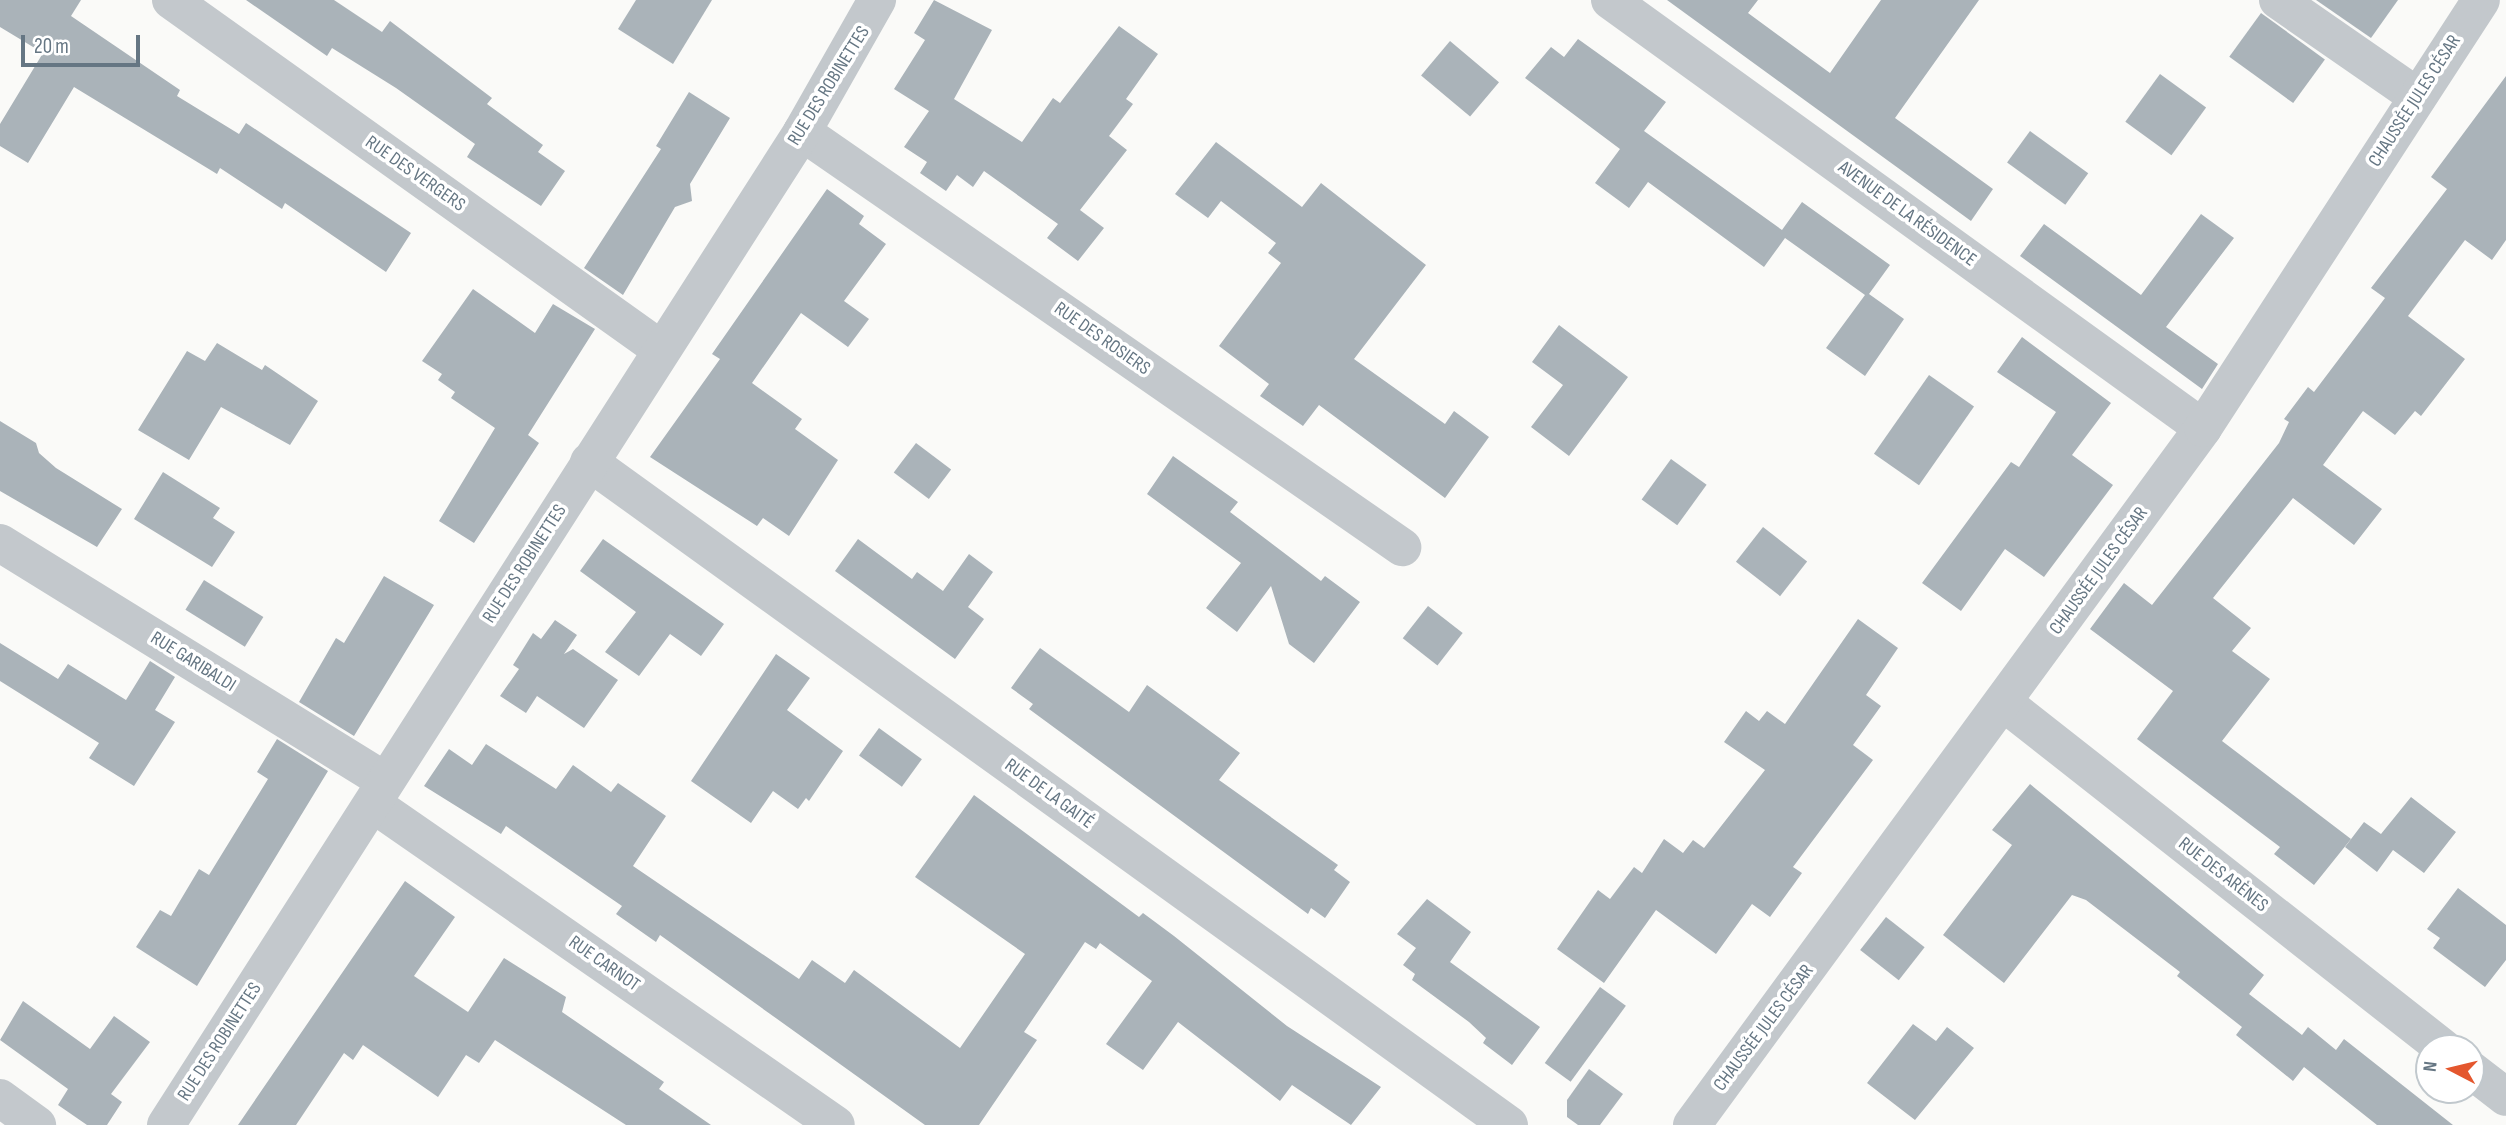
<!DOCTYPE html>
<meta charset="utf-8">
<style>
body{margin:0}
#map{position:relative;width:2506px;height:1125px;overflow:hidden;background:#fafaf8;font-family:"Sofia Sans Condensed",sans-serif}
div>[style]{position:absolute}
[style*='--x']{left:calc(var(--x)*1px);top:calc(var(--y)*1px);width:calc(var(--w)*1px);rotate:calc(var(--a)*1deg)}
.building>*{inset:0;background:#aab3b9;transform-origin:0 0}
.minor>*{height:38px;margin:-19px;padding:0 19px;transform-origin:19px;border-radius:19px;background:#c3c8cc}
span{translate:-50% -50%;white-space:nowrap;text-align:center;line-height:1.15;-webkit-text-stroke:7px #fff;paint-order:stroke}
.street-label{font-size:19px;color:#657683}
.north{position:absolute;left:2415px;top:1034px;width:70px;height:70px;box-sizing:border-box;background:#fff;border:2px solid #c1c8cd;border-radius:50%;rotate:277deg;font-size:19px;font-weight:700;line-height:28px;text-align:center;color:#657683}
.north::after{content:'';display:block;margin:auto;width:24px;height:32px;background:#e4572e;clip-path:polygon(50% 0,100% 100%,50% 72%,0 100%)}
.scale{position:absolute;left:21px;top:35px;width:119px;height:32px;box-sizing:border-box;border:4px solid #657683;border-top:0;padding-left:9px;font-size:21px;line-height:24px;white-space:nowrap;color:#657683;-webkit-text-stroke:5px #fff;paint-order:stroke}
</style>
<div id="map">
<div class="building">
<div style="clip-path:polygon(0 0,81px 0,71px 16px,180px 90px,177px 96px,239px 134px,246px 123px,411px 233px,386px 272px,285px 203px,282px 209px,220px 168px,217px 174px,74px 87px,28px 163px,0 146px,0 124px,43px 53px,0 27px)"></div>
<div style="clip-path:polygon(246px 0,334px 0,382px 32px,390px 21px,492px 98px,487px 104px,543px 145px,538px 152px,565px 171px,541px 206px,467px 157px,475px 144px,396px 88px,332px 48px,327px 56px)"></div>
<div style="clip-path:polygon(636px 0,712px 0,673px 64px,618px 29px)"></div>
<div style="clip-path:polygon(934px 0,992px 30px,954px 99px,1022px 142px,1053px 98px,1060px 103px,1119px 26px,1158px 54px,1126px 99px,1133px 104px,1109px 136px,1127px 150px,1080px 210px,1104px 228px,1078px 261px,1047px 238px,1058px 224px,984px 171px,973px 187px,957px 175px,946px 191px,920px 173px,927px 162px,904px 147px,929px 111px,894px 89px,925px 40px,914px 33px)"></div>
<div style="clip-path:polygon(1667px 0,1758px 0,1748px 13px,1830px 73px,1881px 0,1979px 0,1895px 118px,1993px 189px,1971px 221px)"></div>
<div style="clip-path:polygon(2316px 0,2398px 0,2371px 38px)"></div>
<div style="left:2261px;top:13px;width:79px;height:54px;rotate:36deg"></div>
<div style="clip-path:polygon(1578px 39px,1666px 102px,1644px 131px,1782px 230px,1802px 202px,1890px 265px,1869px 294px,1904px 319px,1865px 376px,1826px 348px,1865px 295px,1785px 238px,1764px 267px,1648px 182px,1629px 208px,1595px 183px,1620px 149px,1525px 78px,1551px 47px,1564px 57px)"></div>
<div style="left:1450px;top:41px;width:64px;height:45px;rotate:40deg"></div>
<div style="left:2160px;top:74px;width:57px;height:59px;rotate:36deg"></div>
<div style="clip-path:polygon(2506px 76px,2506px 240px,2492px 260px,2465px 240px,2408px 316px,2465px 359px,2421px 416px,2415px 411px,2395px 435px,2363px 411px,2323px 465px,2382px 509px,2354px 545px,2293px 498px,2213px 598px,2251px 628px,2232px 651px,2270px 679px,2222px 741px,2351px 839px,2314px 885px,2274px 854px,2280px 847px,2137px 739px,2173px 691px,2090px 629px,2124px 583px,2152px 605px,2279px 443px,2289px 422px,2284px 419px,2308px 387px,2314px 392px,2385px 298px,2371px 288px,2447px 189px,2431px 177px)"></div>
<div style="clip-path:polygon(689px 92px,730px 118px,690px 184px,692px 201px,675px 207px,623px 295px,584px 268px,661px 149px,656px 146px)"></div>
<div style="left:2030px;top:131px;width:72px;height:39px;rotate:36deg"></div>
<div style="clip-path:polygon(1216px 142px,1302px 207px,1321px 183px,1426px 265px,1354px 359px,1445px 424px,1454px 411px,1489px 437px,1445px 498px,1319px 405px,1303px 426px,1260px 396px,1269px 384px,1219px 346px,1281px 263px,1268px 253px,1276px 243px,1221px 201px,1208px 218px,1175px 194px)"></div>
<div style="clip-path:polygon(827px 189px,864px 216px,859px 224px,886px 244px,844px 301px,869px 319px,848px 347px,801px 313px,752px 383px,802px 419px,795px 429px,838px 460px,789px 536px,763px 518px,757px 526px,650px 457px,720px 359px,712px 354px)"></div>
<div style="clip-path:polygon(2201px 214px,2234px 238px,2166px 327px,2218px 364px,2202px 389px,2020px 256px,2044px 224px,2141px 295px)"></div>
<div style="clip-path:polygon(473px 289px,535px 333px,553px 304px,595px 329px,528px 435px,539px 443px,474px 543px,439px 521px,495px 428px,451px 398px,455px 392px,438px 380px,442px 374px,422px 361px)"></div>
<div style="clip-path:polygon(1559px 325px,1628px 377px,1569px 456px,1531px 427px,1563px 385px,1532px 362px)"></div>
<div style="clip-path:polygon(2022px 337px,2111px 403px,2072px 455px,2113px 485px,2044px 577px,2005px 549px,1961px 611px,1922px 583px,2011px 462px,2019px 467px,2056px 412px,1997px 372px)"></div>
<div style="clip-path:polygon(217px 343px,262px 370px,265px 365px,318px 401px,290px 445px,221px 407px,189px 460px,138px 430px,187px 351px,205px 361px)"></div>
<div style="left:1929px;top:375px;width:55px;height:96px;rotate:35deg"></div>
<div style="clip-path:polygon(0 421px,36px 443px,39px 453px,56px 468px,122px 509px,97px 547px,0 491px)"></div>
<div style="left:916px;top:443px;width:44px;height:37px;rotate:37deg"></div>
<div style="clip-path:polygon(1173px 456px,1238px 502px,1230px 512px,1321px 581px,1325px 576px,1360px 602px,1314px 663px,1289px 644px,1271px 586px,1237px 632px,1206px 608px,1241px 563px,1147px 494px)"></div>
<div style="left:1671px;top:459px;width:44px;height:50px;rotate:36deg"></div>
<div style="clip-path:polygon(163px 472px,220px 508px,213px 518px,235px 532px,212px 567px,134px 519px)"></div>
<div style="left:1763px;top:527px;width:56px;height:44px;rotate:38deg"></div>
<div style="clip-path:polygon(603px 539px,724px 624px,701px 656px,670px 634px,639px 676px,605px 652px,636px 612px,580px 571px)"></div>
<div style="clip-path:polygon(858px 539px,912px 579px,917px 572px,943px 591px,969px 554px,993px 572px,968px 607px,984px 619px,955px 659px,835px 571px)"></div>
<div style="clip-path:polygon(384px 576px,434px 605px,354px 736px,299px 702px,336px 638px,344px 643px)"></div>
<div style="left:204px;top:580px;width:70px;height:35px;rotate:32deg"></div>
<div style="left:1428px;top:606px;width:44px;height:41px;rotate:38deg"></div>
<div style="clip-path:polygon(1858px 619px,1898px 648px,1866px 695px,1881px 706px,1853px 745px,1873px 760px,1793px 867px,1802px 873px,1770px 917px,1752px 904px,1716px 954px,1656px 910px,1604px 983px,1557px 949px,1598px 890px,1610px 899px,1634px 867px,1642px 873px,1664px 839px,1683px 853px,1693px 840px,1704px 848px,1765px 770px,1724px 742px,1746px 711px,1759px 721px,1767px 711px,1785px 724px)"></div>
<div style="clip-path:polygon(555px 620px,577px 635px,564px 654px,573px 649px,618px 680px,584px 728px,537px 696px,526px 713px,500px 696px,519px 669px,513px 665px,533px 633px,541px 639px)"></div>
<div style="clip-path:polygon(0 643px,58px 679px,68px 664px,126px 700px,150px 661px,175px 677px,155px 710px,175px 722px,134px 786px,89px 758px,99px 743px,0 681px)"></div>
<div style="clip-path:polygon(1040px 648px,1129px 712px,1147px 685px,1240px 753px,1219px 780px,1338px 865px,1334px 870px,1350px 882px,1325px 918px,1311px 908px,1308px 914px,1029px 709px,1033px 704px,1011px 688px)"></div>
<div style="clip-path:polygon(776px 654px,810px 678px,787px 710px,843px 751px,809px 801px,806px 798px,798px 809px,773px 791px,751px 823px,691px 781px)"></div>
<div style="left:879px;top:728px;width:53px;height:34px;rotate:36deg"></div>
<div style="clip-path:polygon(277px 739px,328px 771px,197px 986px,136px 947px,160px 910px,171px 916px,199px 869px,209px 875px,268px 779px,257px 772px)"></div>
<div style="clip-path:polygon(486px 744px,556px 789px,573px 765px,611px 792px,618px 783px,666px 816px,633px 866px,799px 979px,812px 960px,845px 983px,854px 970px,960px 1048px,1025px 954px,915px 877px,974px 795px,1139px 917px,1143px 913px,1174px 936px,1287px 1026px,1381px 1087px,1351px 1125px,1292px 1085px,1280px 1101px,1178px 1022px,1143px 1070px,1106px 1044px,1152px 981px,1100px 943px,1096px 949px,1085px 942px,1024px 1032px,1037px 1040px,979px 1125px,925px 1125px,660px 935px,656px 942px,616px 914px,622px 906px,506px 826px,501px 834px,424px 786px,449px 749px,472px 765px)"></div>
<div style="clip-path:polygon(2030px 784px,2264px 975px,2249px 994px,2302px 1035px,2308px 1027px,2336px 1050px,2344px 1039px,2453px 1125px,2377px 1125px,2304px 1067px,2293px 1081px,2236px 1035px,2242px 1027px,2177px 976px,2180px 972px,2086px 900px,2072px 895px,2004px 983px,1943px 935px,2012px 845px,1992px 830px)"></div>
<div style="clip-path:polygon(2411px 797px,2456px 832px,2424px 873px,2393px 850px,2377px 872px,2345px 847px,2364px 822px,2381px 834px)"></div>
<div style="clip-path:polygon(405px 881px,455px 917px,414px 976px,468px 1012px,504px 958px,566px 997px,562px 1012px,664px 1082px,659px 1089px,711px 1125px,626px 1125px,495px 1040px,479px 1063px,466px 1055px,438px 1097px,363px 1045px,353px 1060px,344px 1053px,296px 1125px,238px 1125px)"></div>
<div style="clip-path:polygon(2458px 888px,2506px 925px,2506px 960px,2485px 987px,2433px 948px,2440px 938px,2427px 929px)"></div>
<div style="clip-path:polygon(1427px 899px,1471px 932px,1450px 962px,1540px 1027px,1512px 1065px,1483px 1043px,1486px 1038px,1469px 1022px,1412px 980px,1415px 974px,1403px 965px,1416px 948px,1397px 934px)"></div>
<div style="left:1886px;top:917px;width:49px;height:42px;rotate:38deg"></div>
<div style="left:1600px;top:987px;width:32px;height:94px;rotate:36deg"></div>
<div style="clip-path:polygon(23px 1001px,90px 1049px,114px 1016px,150px 1042px,111px 1094px,122px 1102px,107px 1125px,87px 1125px,58px 1105px,68px 1089px,0 1040px)"></div>
<div style="clip-path:polygon(1913px 1024px,1936px 1041px,1947px 1027px,1974px 1048px,1915px 1120px,1867px 1083px)"></div>
<div style="clip-path:polygon(1589px 1069px,1623px 1094px,1600px 1125px,1578px 1125px,1567px 1117px,1567px 1100px)"></div>
</div>
<div class="minor">
<div style="--x:171;--y:0;--w:599;--a:35.49"></div>
<div style="--x:1610;--y:0;--w:731;--a:35.82"></div>
<div style="--x:2278;--y:0;--w:170;--a:34.7"></div>
<div style="--x:802;--y:132;--w:730;--a:34.67"></div>
<div style="--x:589;--y:462;--w:1134;--a:35.78"></div>
<div style="--x:0;--y:543;--w:453;--a:31.7"></div>
<div style="--x:2003;--y:702;--w:560;--a:38.18"></div>
<div style="--x:373;--y:804;--w:563;--a:34.73"></div>
<div style="--x:2471;--y:1070;--w:44;--a:37.6"></div>
<div style="--x:0;--y:1098;--w:46;--a:36.1"></div>
<div style="--x:166;--y:1125;--w:1179;--a:-57.36"></div>
<div style="--x:802;--y:132;--w:152;--a:-60.4"></div>
<div style="--x:1692;--y:1125;--w:864;--a:-53.75"></div>
<div style="--x:2203;--y:428;--w:510;--a:-56.99"></div>
</div>
<div class="street-label">
<span style="left:829px;top:86px;rotate:-58deg">RUE DES ROBINETTES</span>
<span style="left:2415px;top:101px;rotate:-57deg">CHAUSSÉE JULES CÉSAR</span>
<span style="left:415px;top:174px;rotate:35deg">RUE DES VERGERS</span>
<span style="left:1907px;top:214px;rotate:36deg">AVENUE DE LA RÉSIDENCE</span>
<span style="left:1102px;top:339px;rotate:35deg">RUE DES ROSIERS</span>
<span style="left:525px;top:564px;rotate:-57deg">RUE DES ROBINETTES</span>
<span style="left:2099px;top:571px;rotate:-54deg">CHAUSSÉE JULES CÉSAR</span>
<span style="left:193px;top:662px;rotate:32deg">RUE GARIBALDI</span>
<span style="left:1049px;top:794px;rotate:36deg">RUE DE LA GAITÉ</span>
<span style="left:2223px;top:875px;rotate:38deg">RUE DES ARÈNES</span>
<span style="left:604px;top:964px;rotate:35deg">RUE CARNOT</span>
<span style="left:1764px;top:1028px;rotate:-53deg">CHAUSSÉE JULES CÉSAR</span>
<span style="left:220px;top:1042px;rotate:-57deg">RUE DES ROBINETTES</span>
</div>
<div class="north">N</div>
<div class="scale">20 m</div>
</div>
